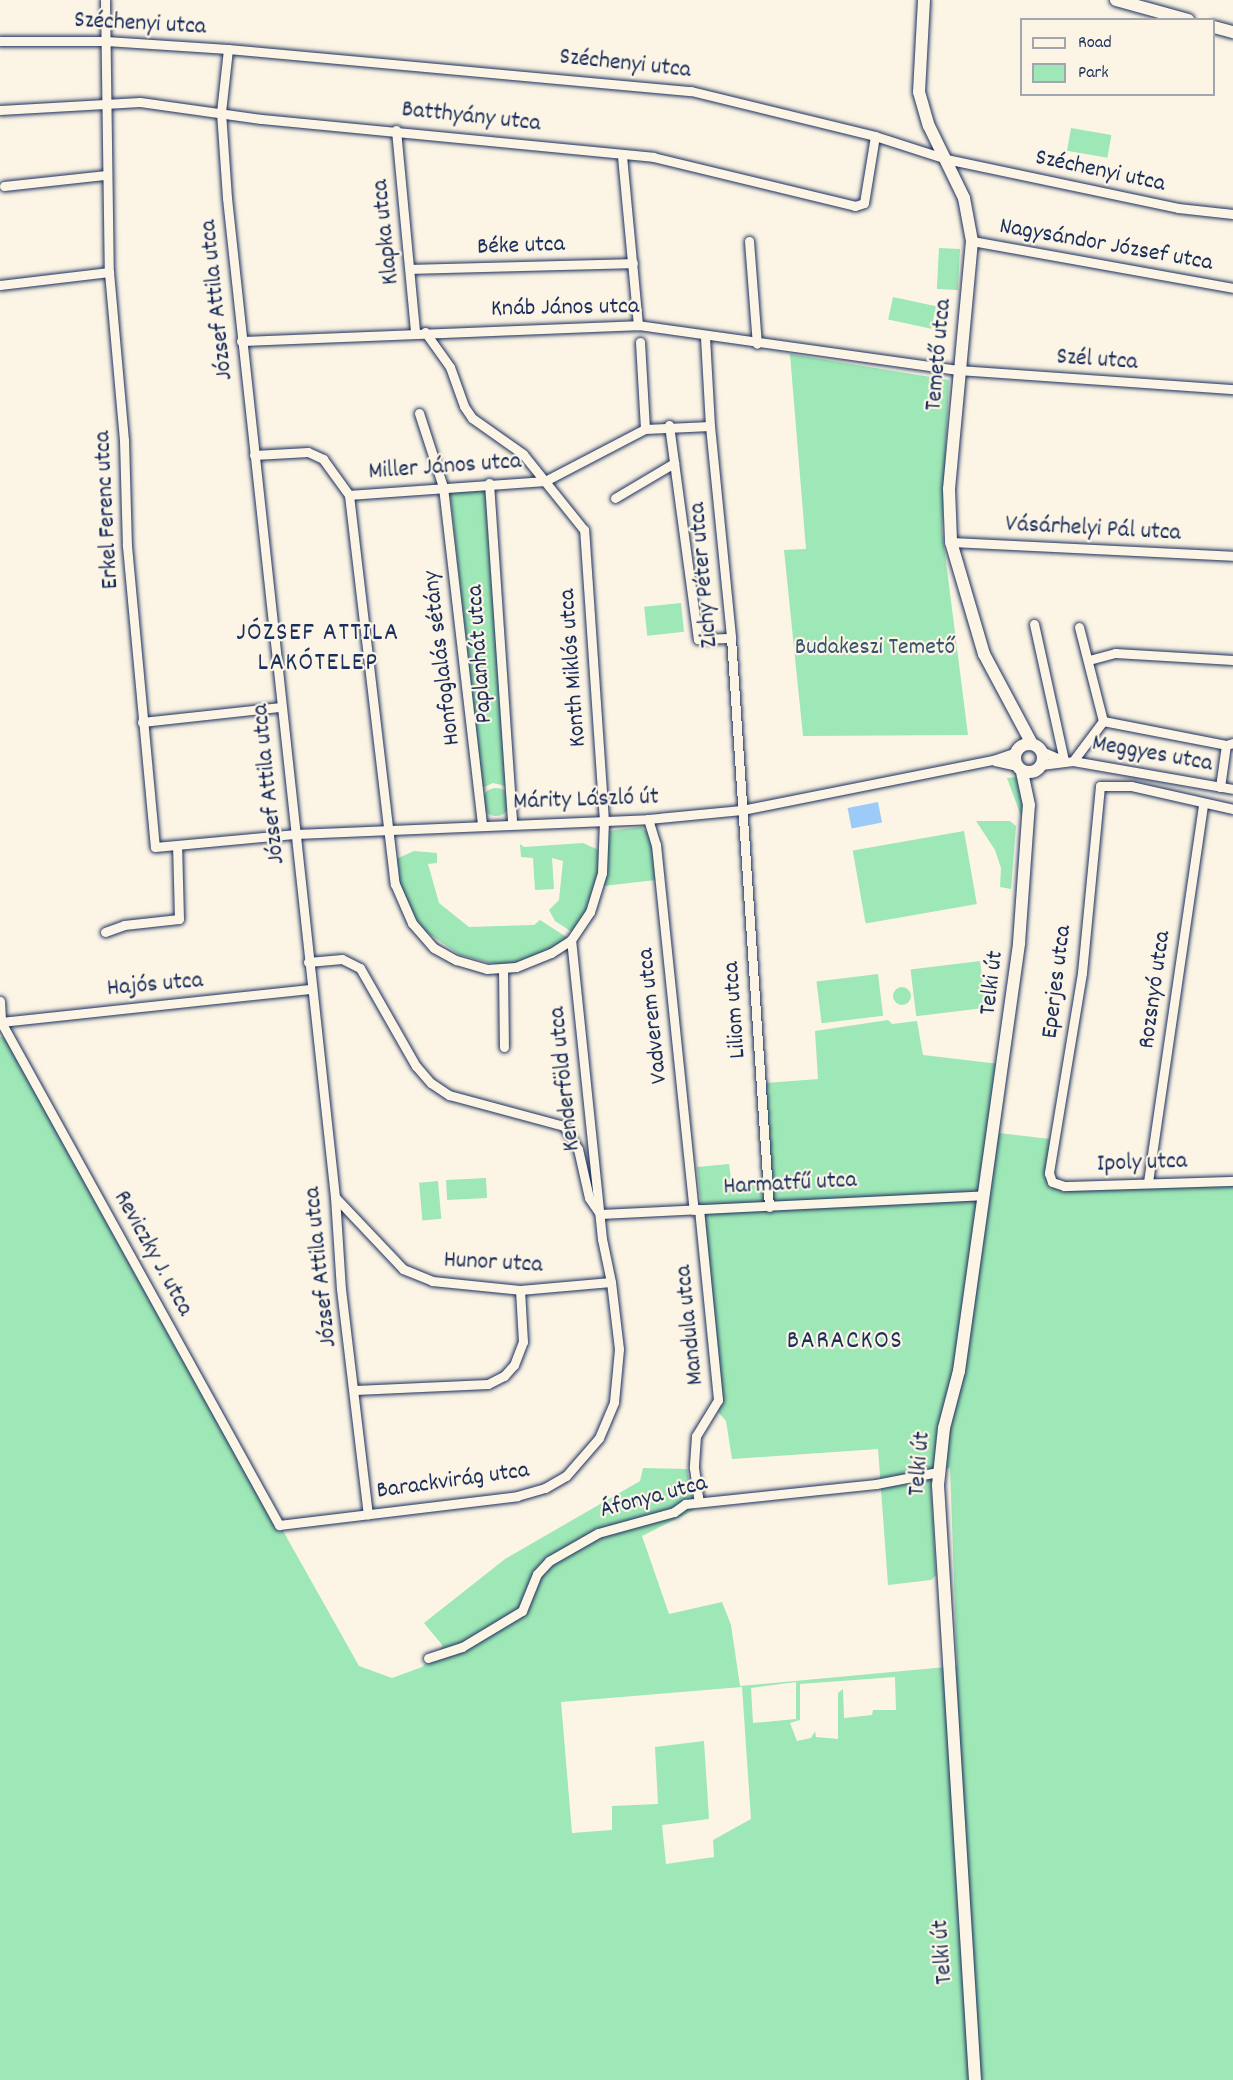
<!DOCTYPE html>
<meta charset="utf-8">
<style>
body{margin:0}
#map{position:relative;width:1233px;height:2080px;overflow:hidden;background:#fcf5e5;font-family:Dekko,sans-serif}
div>[style]{position:absolute}
[style*='--x']{left:calc(var(--x)*1px);top:calc(var(--y)*1px);width:calc(var(--w)*1px);rotate:calc(var(--a)*1deg)}
.green>*{inset:0;background:#9ee7b6;transform-origin:0 0}
.round{border-radius:50%}
.water>*{inset:0;background:#9ccbf8;transform-origin:0 0}
.roads{filter:drop-shadow(0 0 2px #1b2f5e) drop-shadow(0 0 2px #1b2f5e)}
.minor>*{height:9px;margin:-4.5px;padding:0 4.5px;transform-origin:4.5px;border-radius:4.5px;background:#fcf5e5}
.major>*{height:12px;margin:-6px;padding:0 6px;transform-origin:6px;border-radius:6px;background:#fcf5e5}
.major>.ring{margin:-6px;padding:0;box-sizing:content-box;background:none;border:12px solid #fcf5e5;border-radius:50%}
span{translate:-50% -50%;white-space:nowrap;text-align:center;line-height:1.15;-webkit-text-stroke:4.5px #fcf5e5;paint-order:stroke}
.street-label{font-size:24px;color:#1b2f5e}
.park-label{font-size:24px;color:#355470}
.neighbourhood-label{font-size:26px;color:#1b2f5e;letter-spacing:1.5px}
.legend{position:absolute;left:1020px;top:18px;width:195px;height:78px;box-sizing:border-box;background:#fcf5e5;border:2px solid #a2a6af;margin:0;padding:8px 10px;list-style:none;font-size:18px;color:#1b2f5e}
.legend li{display:flex;align-items:center;gap:12px;height:30px}
.legend b{width:30px;border:2px solid #a2a6af}
</style>
<div id="map">
<div class="green">
<div style="left:1071px;top:128px;width:41px;height:23px;rotate:10deg"></div>
<div style="left:939px;top:248px;width:21px;height:41px;rotate:3deg"></div>
<div style="left:893px;top:297px;width:44px;height:23px;rotate:12deg"></div>
<div style="clip-path:polygon(790px 354px,949px 380px,942px 530px,968px 735px,803px 736px,784px 550px,806px 549px)"></div>
<div style="clip-path:polygon(485px 490px,506px 786px,493px 783px,482px 788px,450px 492px)"></div>
<div style="left:681px;top:603px;width:29px;height:37px;rotate:84deg"></div>
<div style="clip-path:polygon(1019px 777px,1026px 816px,1021px 816px,1007px 778px)"></div>
<div class="round" style="left:482px;top:788px;width:28px;height:28px"></div>
<div style="clip-path:polygon(976px 821px,1010px 821px,1016px 826px,1011px 889px,1000px 887px,1001px 868px,995px 850px)"></div>
<div style="clip-path:polygon(641px 827px,651px 835px,656px 880px,603px 886px,608px 831px)"></div>
<div style="left:964px;top:831px;width:74px;height:113px;rotate:80deg"></div>
<div style="clip-path:polygon(583px 843px,601px 851px,599px 878px,589px 908px,572px 932px,555px 921px,549px 910px,559px 900px,563px 861px,552px 858px,554px 889px,535px 890px,533px 858px,521px 857px,520px 844px,524px 847px)"></div>
<div style="clip-path:polygon(414px 851px,437px 853px,437px 863px,428px 864px,439px 903px,469px 927px,534px 925px,540px 920px,568px 938px,549px 951px,515px 963px,499px 965px,460px 955px,425px 931px,414px 916px,399px 883px,396px 859px)"></div>
<div style="left:980px;top:961px;width:47px;height:70px;rotate:83deg"></div>
<div style="left:878px;top:974px;width:42px;height:62px;rotate:83deg"></div>
<div class="round" style="left:893px;top:987px;width:18px;height:18px"></div>
<div style="clip-path:polygon(evenodd,888px 1020px,892px 1024px,917px 1021px,923px 1055px,1008px 1065px,999px 1133px,1050px 1139px,1046px 1178px,1057px 1189px,1233px 1183px,1233px 2080px,0 2080px,0 1037px,6px 1038px,359px 1666px,392px 1678px,422px 1667px,443px 1646px,424px 1623px,505px 1559px,640px 1481px,643px 1468px,687px 1469px,694px 1510px,642px 1536px,669px 1614px,722px 1602px,731px 1625px,740px 1686px,957px 1666px,950px 1467px,931px 1482px,936px 1575px,931px 1580px,888px 1585px,878px 1449px,732px 1459px,726px 1421px,718px 1412px,722px 1397px,697px 1167px,729px 1164px,732px 1186px,772px 1183px,766px 1083px,818px 1079px,815px 1031px,888px 1020px,895px 1677px,896px 1710px,873px 1710px,872px 1715px,844px 1718px,843px 1689px,838px 1693px,838px 1739px,816px 1737px,815px 1731px,811px 1738px,797px 1741px,790px 1723px,800px 1720px,800px 1684px,895px 1677px,888px 1020px,796px 1682px,796px 1719px,753px 1723px,751px 1688px,796px 1682px,888px 1020px,742px 1687px,751px 1819px,713px 1840px,714px 1857px,666px 1864px,662px 1825px,709px 1819px,704px 1741px,655px 1747px,658px 1804px,612px 1806px,612px 1830px,572px 1833px,561px 1702px,742px 1687px)"></div>
<div style="left:486px;top:1178px;width:20px;height:40px;rotate:87deg"></div>
<div style="left:438px;top:1181px;width:38px;height:19px;rotate:85deg"></div>
</div>
<div class="water">
<div style="left:878px;top:802px;width:21px;height:31px;rotate:79deg"></div>
</div>
<div class="roads">
<div class="minor">
<div style="--x:105;--y:0;--w:272;--a:89.2"></div>
<div style="--x:109;--y:272;--w:169;--a:84.9"></div>
<div style="--x:124;--y:440;--w:106;--a:88.4"></div>
<div style="--x:127;--y:546;--w:302;--a:84.7"></div>
<div style="--x:155;--y:847;--w:142;--a:-5.3"></div>
<div style="--x:296;--y:834;--w:352;--a:-2.4"></div>
<div style="--x:648;--y:819;--w:94;--a:-5.5"></div>
<div style="--x:742;--y:810;--w:256;--a:-11.3"></div>
<div style="--x:993;--y:760;--w:24;--a:-19"></div>
<div style="--x:0;--y:41;--w:106;--a:0"></div>
<div style="--x:106;--y:41;--w:122;--a:3.8"></div>
<div style="--x:228;--y:49;--w:465;--a:5.2"></div>
<div style="--x:691;--y:91;--w:189;--a:13.7"></div>
<div style="--x:875;--y:136;--w:75;--a:17.9"></div>
<div style="--x:946;--y:159;--w:237;--a:11.9"></div>
<div style="--x:1178;--y:208;--w:55;--a:6.2"></div>
<div style="--x:228;--y:49;--w:63;--a:96.3"></div>
<div style="--x:221;--y:112;--w:86;--a:86"></div>
<div style="--x:227;--y:198;--w:1005;--a:83.83"></div>
<div style="--x:335;--y:1197;--w:92;--a:86.3"></div>
<div style="--x:341;--y:1289;--w:227;--a:83.2"></div>
<div style="--x:0;--y:110;--w:140;--a:-3.3"></div>
<div style="--x:140;--y:102;--w:122;--a:8"></div>
<div style="--x:261;--y:119;--w:394;--a:5.5"></div>
<div style="--x:653;--y:157;--w:208;--a:13.6"></div>
<div style="--x:855;--y:206;--w:9;--a:-18"></div>
<div style="--x:864;--y:203;--w:68;--a:-80.7"></div>
<div style="--x:396;--y:130;--w:202;--a:84.6"></div>
<div style="--x:622;--y:156;--w:170;--a:84.6"></div>
<div style="--x:4;--y:186;--w:103;--a:-6.2"></div>
<div style="--x:749;--y:241;--w:103;--a:85.6"></div>
<div style="--x:972;--y:241;--w:265;--a:10.2"></div>
<div style="--x:411;--y:269;--w:222;--a:-1.5"></div>
<div style="--x:0;--y:285;--w:110;--a:-6.8"></div>
<div style="--x:705;--y:337;--w:89;--a:86.8"></div>
<div style="--x:710;--y:426;--w:213;--a:84.3"></div>
<div style="--x:731;--y:638;--w:570;--a:86.18"></div>
<div style="--x:241;--y:341;--w:397;--a:-2.3"></div>
<div style="--x:638;--y:325;--w:324;--a:8"></div>
<div style="--x:959;--y:370;--w:275;--a:4"></div>
<div style="--x:640;--y:342;--w:87;--a:86.7"></div>
<div style="--x:419;--y:413;--w:78;--a:72"></div>
<div style="--x:443;--y:487;--w:340;--a:83.4"></div>
<div style="--x:669;--y:425;--w:216;--a:82.3"></div>
<div style="--x:698;--y:639;--w:33;--a:-2"></div>
<div style="--x:254;--y:455;--w:54;--a:-3.2"></div>
<div style="--x:308;--y:452;--w:17;--a:25"></div>
<div style="--x:323;--y:459;--w:44;--a:54.2"></div>
<div style="--x:349;--y:495;--w:392;--a:83.3"></div>
<div style="--x:395;--y:884;--w:43;--a:66.4"></div>
<div style="--x:412;--y:923;--w:33;--a:49"></div>
<div style="--x:434;--y:948;--w:25;--a:29"></div>
<div style="--x:456;--y:960;--w:32;--a:16"></div>
<div style="--x:487;--y:969;--w:29;--a:-4"></div>
<div style="--x:516;--y:967;--w:38;--a:-22"></div>
<div style="--x:551;--y:953;--w:24;--a:-33"></div>
<div style="--x:571;--y:940;--w:34;--a:-56"></div>
<div style="--x:590;--y:912;--w:41;--a:-72.9"></div>
<div style="--x:602;--y:873;--w:52;--a:-87.8"></div>
<div style="--x:604;--y:821;--w:292;--a:-93.9"></div>
<div style="--x:584;--y:530;--w:97;--a:-128.8"></div>
<div style="--x:523;--y:454;--w:62;--a:-144.8"></div>
<div style="--x:472;--y:418;--w:14;--a:-124"></div>
<div style="--x:464;--y:406;--w:41;--a:-109.7"></div>
<div style="--x:450;--y:367;--w:43;--a:-125.5"></div>
<div style="--x:489;--y:483;--w:341;--a:86.1"></div>
<div style="--x:349;--y:495;--w:196;--a:-4.1"></div>
<div style="--x:545;--y:481;--w:113;--a:-27.5"></div>
<div style="--x:645;--y:429;--w:65;--a:-2.6"></div>
<div style="--x:615;--y:498;--w:69;--a:-30.7"></div>
<div style="--x:951;--y:542;--w:282;--a:2.8"></div>
<div style="--x:1034;--y:624;--w:140;--a:77.6"></div>
<div style="--x:1079;--y:627;--w:97;--a:75.7"></div>
<div style="--x:1089;--y:660;--w:27;--a:-15"></div>
<div style="--x:1115;--y:653;--w:118;--a:3.4"></div>
<div style="--x:142;--y:722;--w:140;--a:-6.2"></div>
<div style="--x:1041;--y:751;--w:25;--a:23"></div>
<div style="--x:995;--y:761;--w:22;--a:13"></div>
<div style="--x:1073;--y:761;--w:50;--a:-53.1"></div>
<div style="--x:1103;--y:721;--w:125;--a:11"></div>
<div style="--x:1226;--y:745;--w:7;--a:-16"></div>
<div style="--x:1041;--y:765;--w:32;--a:-7"></div>
<div style="--x:1073;--y:761;--w:162;--a:9.9"></div>
<div style="--x:1220;--y:787;--w:42;--a:-81.9"></div>
<div style="--x:1233;--y:809;--w:105;--a:-167.3"></div>
<div style="--x:1131;--y:786;--w:31;--a:180"></div>
<div style="--x:1100;--y:786;--w:188;--a:95.5"></div>
<div style="--x:1082;--y:973;--w:203;--a:99.4"></div>
<div style="--x:1049;--y:1173;--w:9;--a:72"></div>
<div style="--x:1052;--y:1182;--w:13;--a:18"></div>
<div style="--x:1064;--y:1186;--w:169;--a:-1.7"></div>
<div style="--x:648;--y:819;--w:27;--a:73"></div>
<div style="--x:656;--y:845;--w:367;--a:84.1"></div>
<div style="--x:105;--y:932;--w:20;--a:-20"></div>
<div style="--x:124;--y:925;--w:55;--a:-6.2"></div>
<div style="--x:179;--y:919;--w:74;--a:-91.5"></div>
<div style="--x:308;--y:962;--w:34;--a:-5"></div>
<div style="--x:342;--y:959;--w:20;--a:27"></div>
<div style="--x:360;--y:968;--w:113;--a:60.3"></div>
<div style="--x:416;--y:1066;--w:23;--a:49"></div>
<div style="--x:431;--y:1083;--w:22;--a:34"></div>
<div style="--x:449;--y:1095;--w:119;--a:15.1"></div>
<div style="--x:564;--y:1126;--w:27;--a:59"></div>
<div style="--x:578;--y:1149;--w:50;--a:77.3"></div>
<div style="--x:589;--y:1198;--w:19;--a:55"></div>
<div style="--x:503;--y:969;--w:78;--a:89.3"></div>
<div style="--x:0;--y:1001;--w:21;--a:87"></div>
<div style="--x:1;--y:1022;--w:575;--a:61.07"></div>
<div style="--x:279;--y:1525;--w:240;--a:-6.9"></div>
<div style="--x:517;--y:1496;--w:29;--a:-16"></div>
<div style="--x:545;--y:1488;--w:24;--a:-30"></div>
<div style="--x:566;--y:1476;--w:50;--a:-49"></div>
<div style="--x:599;--y:1438;--w:39;--a:-67"></div>
<div style="--x:614;--y:1402;--w:53;--a:-84.6"></div>
<div style="--x:619;--y:1349;--w:67;--a:-96.8"></div>
<div style="--x:611;--y:1282;--w:44;--a:-101.8"></div>
<div style="--x:602;--y:1239;--w:301;--a:-95.9"></div>
<div style="--x:1;--y:1022;--w:313;--a:-6.1"></div>
<div style="--x:1148;--y:1182;--w:383;--a:-81.7"></div>
<div style="--x:335;--y:1197;--w:99;--a:46.6"></div>
<div style="--x:403;--y:1269;--w:31;--a:22"></div>
<div style="--x:432;--y:1281;--w:88;--a:5.8"></div>
<div style="--x:520;--y:1290;--w:91;--a:-5"></div>
<div style="--x:699;--y:1209;--w:192;--a:84.3"></div>
<div style="--x:718;--y:1400;--w:42;--a:121.4"></div>
<div style="--x:696;--y:1436;--w:32;--a:94"></div>
<div style="--x:694;--y:1468;--w:34;--a:82"></div>
<div style="--x:600;--y:1214;--w:382;--a:-2.8"></div>
<div style="--x:355;--y:1390;--w:133;--a:-2.6"></div>
<div style="--x:488;--y:1384;--w:18;--a:-27"></div>
<div style="--x:504;--y:1376;--w:15;--a:-48"></div>
<div style="--x:514;--y:1365;--w:25;--a:-69"></div>
<div style="--x:523;--y:1342;--w:52;--a:-93.3"></div>
<div style="--x:428;--y:1658;--w:36;--a:-18"></div>
<div style="--x:462;--y:1647;--w:70;--a:-31"></div>
<div style="--x:522;--y:1611;--w:40;--a:-68"></div>
<div style="--x:537;--y:1574;--w:18;--a:-47"></div>
<div style="--x:549;--y:1561;--w:56;--a:-29.7"></div>
<div style="--x:598;--y:1533;--w:79;--a:-15.4"></div>
<div style="--x:674;--y:1512;--w:14;--a:-36"></div>
<div style="--x:685;--y:1504;--w:192;--a:-6"></div>
<div style="--x:876;--y:1484;--w:63;--a:-11"></div>
</div>
<div class="major">
<div style="--x:924;--y:0;--w:92;--a:93.1"></div>
<div style="--x:919;--y:92;--w:35;--a:74"></div>
<div style="--x:929;--y:126;--w:80;--a:64.1"></div>
<div style="--x:964;--y:198;--w:44;--a:79.5"></div>
<div style="--x:972;--y:241;--w:249;--a:95.3"></div>
<div style="--x:949;--y:489;--w:53;--a:87.8"></div>
<div style="--x:951;--y:542;--w:117;--a:73.6"></div>
<div style="--x:984;--y:654;--w:102;--a:61.9"></div>
<div style="--x:1116;--y:0;--w:75;--a:15.5"></div>
<div style="--x:1214;--y:27;--w:20;--a:15"></div>
<div class="ring" style="left:1015px;top:744px;width:16px;height:16px"></div>
<div style="--x:975;--y:2080;--w:596;--a:-93.56"></div>
<div style="--x:938;--y:1485;--w:57;--a:-84"></div>
<div style="--x:944;--y:1428;--w:59;--a:-75.3"></div>
<div style="--x:959;--y:1371;--w:432;--a:-82"></div>
<div style="--x:1019;--y:943;--w:138;--a:-85.9"></div>
<div style="--x:1029;--y:805;--w:35;--a:-102"></div>
</div>
</div>
<div class="street-label">
<span style="left:140px;top:25px;rotate:3deg">Széchenyi utca</span>
<span style="left:625px;top:65px;rotate:6deg">Széchenyi utca</span>
<span style="left:471px;top:118px;rotate:6deg">Batthyány utca</span>
<span style="left:1100px;top:172px;rotate:12deg">Széchenyi utca</span>
<span style="left:387px;top:232px;rotate:-96deg">Klapka utca</span>
<span style="left:1106px;top:246px;rotate:10deg">Nagysándor József utca</span>
<span style="left:521px;top:247px;rotate:-2deg">Béke utca</span>
<span style="left:218px;top:300px;rotate:-96deg">József Attila utca</span>
<span style="left:565px;top:309px;rotate:-1deg">Knáb János utca</span>
<span style="left:940px;top:355px;rotate:-85deg">Temető utca</span>
<span style="left:1097px;top:361px;rotate:4deg">Szél utca</span>
<span style="left:445px;top:468px;rotate:-4deg">Miller János utca</span>
<span style="left:108px;top:510px;rotate:-93deg">Erkel Ferenc utca</span>
<span style="left:1093px;top:530px;rotate:3deg">Vásárhelyi Pál utca</span>
<span style="left:705px;top:575px;rotate:-95deg">Zichy Péter utca</span>
<span style="left:481px;top:654px;rotate:-94deg">Paplanhát utca</span>
<span style="left:443px;top:658px;rotate:-97deg">Honfoglalás sétány</span>
<span style="left:574px;top:668px;rotate:-94deg">Konth Miklós utca</span>
<span style="left:1152px;top:755px;rotate:10deg">Meggyes utca</span>
<span style="left:270px;top:784px;rotate:-96deg">József Attila utca</span>
<span style="left:586px;top:801px;rotate:-2deg">Márity László út</span>
<span style="left:1058px;top:982px;rotate:-83deg">Eperjes utca</span>
<span style="left:993px;top:983px;rotate:-83deg">Telki út</span>
<span style="left:155px;top:986px;rotate:-5deg">Hajós utca</span>
<span style="left:1156px;top:990px;rotate:-82deg">Rozsnyó utca</span>
<span style="left:736px;top:1010px;rotate:-94deg">Liliom utca</span>
<span style="left:654px;top:1016px;rotate:-96deg">Vadverem utca</span>
<span style="left:566px;top:1079px;rotate:-96deg">Kenderföld utca</span>
<span style="left:1142px;top:1164px;rotate:-2deg">Ipoly utca</span>
<span style="left:790px;top:1185px;rotate:-3deg">Harmatfű utca</span>
<span style="left:152px;top:1254px;rotate:61deg">Reviczky J. utca</span>
<span style="left:493px;top:1264px;rotate:3deg">Hunor utca</span>
<span style="left:322px;top:1267px;rotate:-96deg">József Attila utca</span>
<span style="left:691px;top:1325px;rotate:-96deg">Mandula utca</span>
<span style="left:921px;top:1464px;rotate:-85deg">Telki út</span>
<span style="left:453px;top:1482px;rotate:-8deg">Barackvirág utca</span>
<span style="left:654px;top:1498px;rotate:-15deg">Áfonya utca</span>
<span style="left:944px;top:1952px;rotate:-94deg">Telki út</span>
</div>
<div class="park-label">
<span style="left:875px;top:649px">Budakeszi Temető</span>
</div>
<div class="neighbourhood-label">
<span style="left:318px;top:649px">JÓZSEF ATTILA<br>LAKÓTELEP</span>
<span style="left:845px;top:1342px">BARACKOS</span>
</div>
<ul class="legend">
<li><b style="height:8px;background:#fcf5e5"></b>Road</li>
<li><b style="height:16px;background:#9ee7b6"></b>Park</li>
</ul>
</div>
